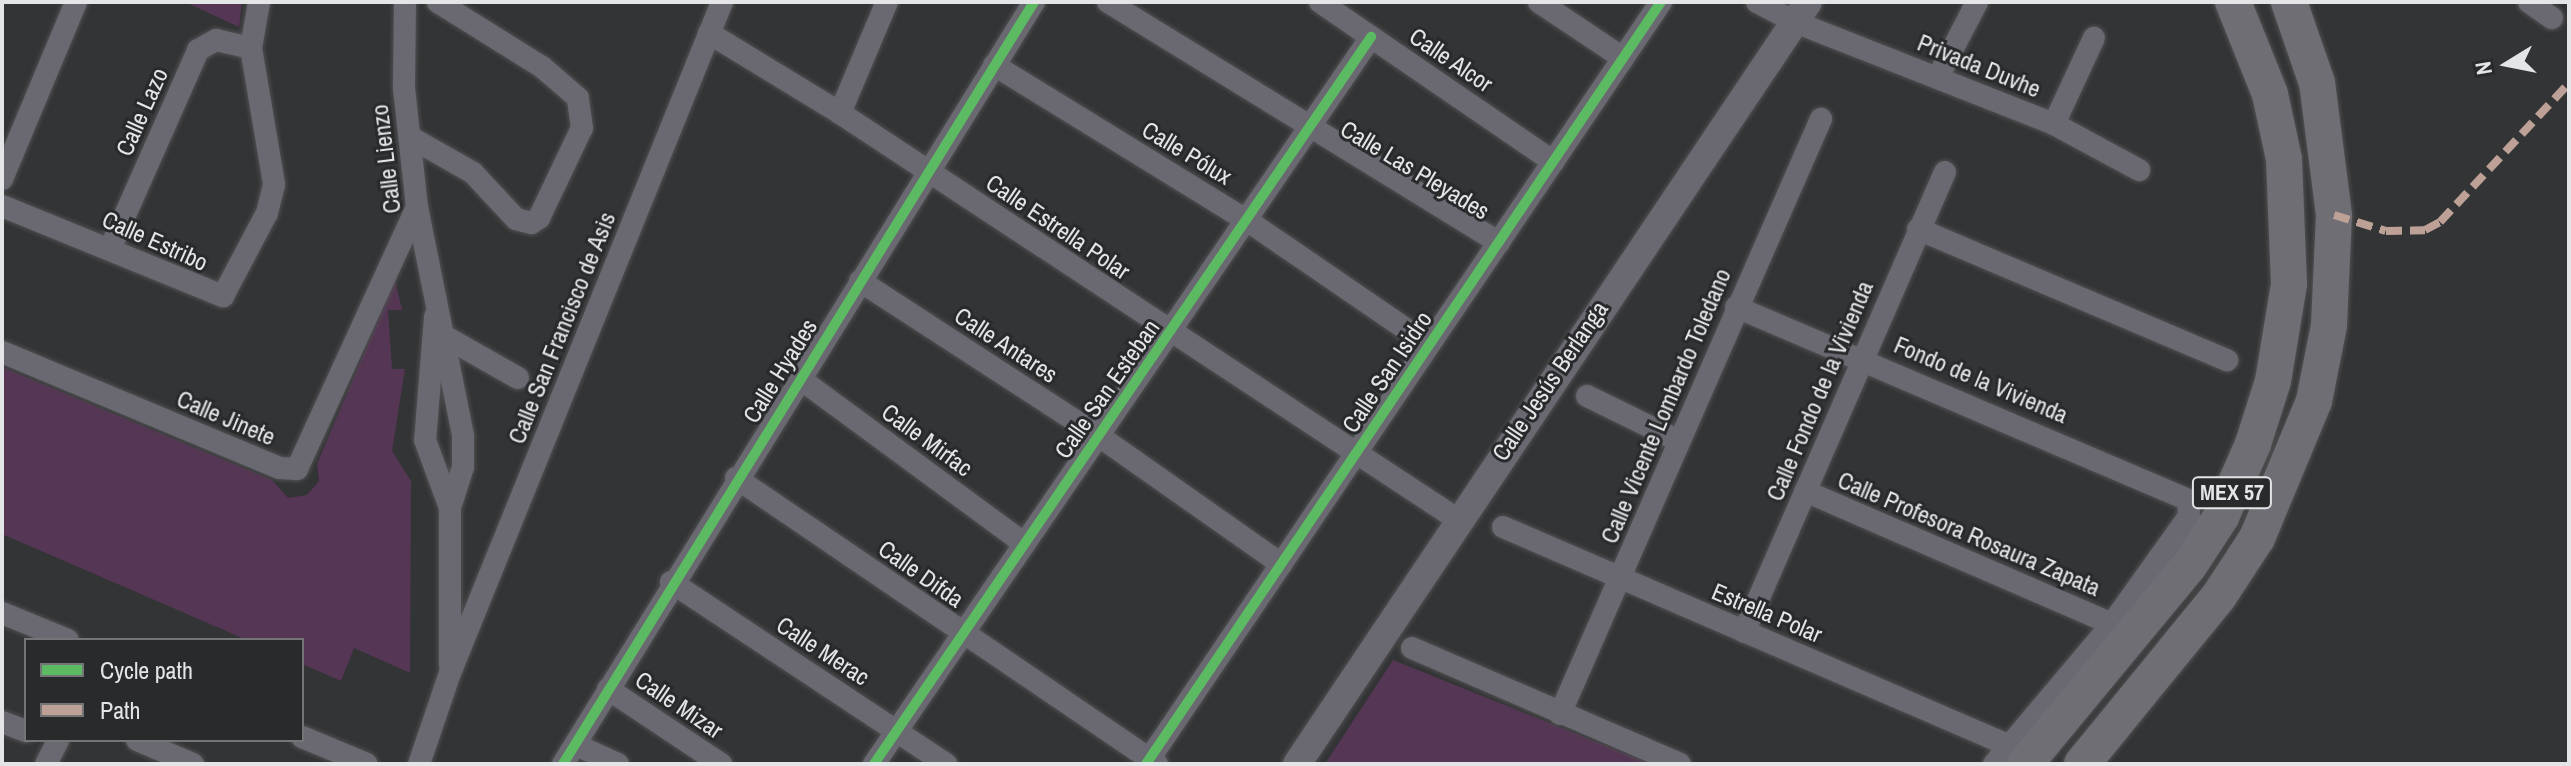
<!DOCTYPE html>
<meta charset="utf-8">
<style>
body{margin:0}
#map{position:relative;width:2571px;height:766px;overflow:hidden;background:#333435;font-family:"Archivo Narrow",sans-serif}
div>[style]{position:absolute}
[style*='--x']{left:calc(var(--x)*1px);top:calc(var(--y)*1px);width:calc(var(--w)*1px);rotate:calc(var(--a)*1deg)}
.green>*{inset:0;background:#553654}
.roads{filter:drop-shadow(0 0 2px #4f5051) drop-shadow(0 0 2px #4f5051)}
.minor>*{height:22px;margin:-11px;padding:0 11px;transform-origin:11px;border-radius:11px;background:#6a6871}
.tertiary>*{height:28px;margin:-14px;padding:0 14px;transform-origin:14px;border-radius:14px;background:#6a6871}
.trunk>*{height:36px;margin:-18px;padding:0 18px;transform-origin:18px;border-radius:18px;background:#706e75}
.quiet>*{height:8px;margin-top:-4px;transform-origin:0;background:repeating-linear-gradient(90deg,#bda197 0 16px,transparent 0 24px)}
.cycleway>*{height:10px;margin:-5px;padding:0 5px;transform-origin:5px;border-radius:5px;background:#5cba63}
span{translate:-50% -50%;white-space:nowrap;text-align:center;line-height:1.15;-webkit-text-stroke:6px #282a2c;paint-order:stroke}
.shield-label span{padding:2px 6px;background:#282a2c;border:2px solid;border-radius:6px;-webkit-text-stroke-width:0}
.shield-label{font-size:22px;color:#e4e5e7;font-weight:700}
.street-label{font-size:24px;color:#e4e5e7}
.frame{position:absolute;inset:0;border:4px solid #e4e5e7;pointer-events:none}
.legend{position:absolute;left:24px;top:638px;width:280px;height:104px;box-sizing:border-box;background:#282a2c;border:2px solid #737577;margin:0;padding:10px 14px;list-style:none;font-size:24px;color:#e4e5e7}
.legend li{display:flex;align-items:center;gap:16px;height:40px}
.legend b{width:40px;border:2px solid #737577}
.north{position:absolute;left:2467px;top:24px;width:80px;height:80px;-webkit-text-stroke:6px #282a2c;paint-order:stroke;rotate:260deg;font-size:22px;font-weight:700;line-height:32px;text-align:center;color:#e4e5e7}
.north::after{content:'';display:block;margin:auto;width:28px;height:36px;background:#e4e5e7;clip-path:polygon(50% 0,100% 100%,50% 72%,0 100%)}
</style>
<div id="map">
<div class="green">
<div style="clip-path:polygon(185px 2px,242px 2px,239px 27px)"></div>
<div style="clip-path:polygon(395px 280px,402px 310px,388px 310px,392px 369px,405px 369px,392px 451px,411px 481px,410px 673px,354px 648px,341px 681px,302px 664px,302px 640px,247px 640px,2px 534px,2px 367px,272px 480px,288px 498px,307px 495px,319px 481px,317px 464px)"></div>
<div style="clip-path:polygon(1393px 660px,1651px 764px,1325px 764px)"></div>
</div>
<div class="roads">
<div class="minor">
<div style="--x:405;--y:2;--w:86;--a:90.7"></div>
<div style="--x:404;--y:88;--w:120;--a:83.8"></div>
<div style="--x:417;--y:207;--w:234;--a:78.6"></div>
<div style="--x:463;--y:436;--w:31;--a:90"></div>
<div style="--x:463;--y:467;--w:43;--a:107.6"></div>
<div style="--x:450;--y:508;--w:157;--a:90"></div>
<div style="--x:1108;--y:2;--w:459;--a:31.6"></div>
<div style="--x:1320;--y:2;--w:283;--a:34.4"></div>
<div style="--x:1539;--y:2;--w:101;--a:33.7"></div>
<div style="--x:1757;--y:2;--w:43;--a:27.8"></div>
<div style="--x:1795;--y:22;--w:278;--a:21.5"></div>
<div style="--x:2054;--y:124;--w:97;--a:28.4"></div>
<div style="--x:2529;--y:2;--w:28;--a:35"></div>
<div style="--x:709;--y:33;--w:153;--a:31.4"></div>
<div style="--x:840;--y:113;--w:739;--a:33.35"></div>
<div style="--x:994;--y:65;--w:298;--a:31.6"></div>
<div style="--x:1248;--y:221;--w:219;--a:34.4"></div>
<div style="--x:1938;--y:77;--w:85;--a:-62.5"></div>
<div style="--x:840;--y:113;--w:121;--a:-67.1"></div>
<div style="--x:2054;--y:124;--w:95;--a:-65.1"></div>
<div style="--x:410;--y:137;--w:73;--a:29.7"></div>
<div style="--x:473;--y:173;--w:63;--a:46.9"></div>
<div style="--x:516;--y:219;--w:16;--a:15"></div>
<div style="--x:531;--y:223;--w:9;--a:-32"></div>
<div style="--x:539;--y:218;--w:100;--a:-64.5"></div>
<div style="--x:582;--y:128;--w:30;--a:-98"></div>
<div style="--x:578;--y:98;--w:48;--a:-139.3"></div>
<div style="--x:542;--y:67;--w:123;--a:-148"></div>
<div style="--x:2;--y:179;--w:192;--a:-67.3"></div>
<div style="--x:2;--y:206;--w:239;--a:22.2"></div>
<div style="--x:223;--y:296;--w:94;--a:-62.1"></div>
<div style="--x:267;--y:213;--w:30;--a:-76"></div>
<div style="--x:274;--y:184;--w:138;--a:-99.6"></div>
<div style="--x:251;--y:48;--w:47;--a:-80.1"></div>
<div style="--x:1918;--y:229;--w:336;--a:23"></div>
<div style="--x:110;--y:249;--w:218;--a:-66.1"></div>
<div style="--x:198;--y:50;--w:21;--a:-29"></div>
<div style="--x:216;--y:40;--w:36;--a:13"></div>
<div style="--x:860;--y:281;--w:285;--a:33"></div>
<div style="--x:1099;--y:436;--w:223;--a:35.1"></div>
<div style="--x:1736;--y:307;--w:491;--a:23.1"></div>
<div style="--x:2188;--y:500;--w:16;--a:86"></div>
<div style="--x:2189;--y:516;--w:133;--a:125.5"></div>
<div style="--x:2112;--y:624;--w:183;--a:130.1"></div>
<div style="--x:435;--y:317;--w:123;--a:94.6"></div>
<div style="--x:425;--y:440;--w:72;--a:69.8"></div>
<div style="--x:437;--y:332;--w:93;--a:29.6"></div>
<div style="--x:2;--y:352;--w:300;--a:22.7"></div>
<div style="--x:279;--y:468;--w:18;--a:3"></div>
<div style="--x:297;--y:469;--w:288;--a:-65.4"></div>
<div style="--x:799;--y:378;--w:280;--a:36.3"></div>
<div style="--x:1587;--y:396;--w:102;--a:26.1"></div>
<div style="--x:736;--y:478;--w:509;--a:34.19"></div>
<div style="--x:1805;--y:491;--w:335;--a:23.4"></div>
<div style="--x:1503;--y:527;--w:552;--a:23.36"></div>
<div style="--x:671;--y:582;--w:330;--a:33.5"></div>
<div style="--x:2;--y:613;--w:71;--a:22.2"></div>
<div style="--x:1744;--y:632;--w:502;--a:-66.4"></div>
<div style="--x:1412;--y:648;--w:292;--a:23.4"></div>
<div style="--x:608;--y:689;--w:136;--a:33.6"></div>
<div style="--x:1560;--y:714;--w:650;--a:-66.32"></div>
<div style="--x:2;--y:722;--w:26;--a:21"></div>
<div style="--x:302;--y:737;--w:70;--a:22.6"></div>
<div style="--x:137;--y:740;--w:61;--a:23.2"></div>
<div style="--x:576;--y:745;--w:46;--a:24.3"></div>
<div style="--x:46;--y:764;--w:27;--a:-63"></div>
<div style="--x:419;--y:764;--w:96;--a:-71.2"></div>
<div style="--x:450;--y:673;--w:724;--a:-67.93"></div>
<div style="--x:563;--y:764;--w:896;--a:-58.28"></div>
<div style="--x:874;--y:764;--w:881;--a:-55.64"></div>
<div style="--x:1146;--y:764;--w:920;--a:-55.95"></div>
</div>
<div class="tertiary">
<div style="--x:1297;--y:764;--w:917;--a:-56.15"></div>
</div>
<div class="trunk">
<div style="--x:2025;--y:764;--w:257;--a:-50.4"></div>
<div style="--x:2189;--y:566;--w:59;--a:-56.9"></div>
<div style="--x:2221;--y:517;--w:80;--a:-66.3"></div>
<div style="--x:2253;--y:444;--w:66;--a:-72.4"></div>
<div style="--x:2273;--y:381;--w:98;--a:-80.6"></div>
<div style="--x:2289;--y:284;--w:125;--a:-92.3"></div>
<div style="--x:2284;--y:159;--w:66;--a:-102.2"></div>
<div style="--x:2270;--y:94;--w:99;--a:-111.9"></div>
<div style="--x:2082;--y:764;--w:217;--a:-50.8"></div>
<div style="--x:2219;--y:596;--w:69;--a:-56.8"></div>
<div style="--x:2257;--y:538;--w:148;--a:-67.4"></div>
<div style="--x:2314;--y:401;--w:77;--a:-78.8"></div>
<div style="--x:2329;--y:325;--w:110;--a:-87.4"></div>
<div style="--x:2334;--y:215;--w:133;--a:-97.3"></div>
<div style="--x:2317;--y:83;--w:86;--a:-109.1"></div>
</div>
</div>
<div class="quiet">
<div style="--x:2334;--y:215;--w:54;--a:17.1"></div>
<div style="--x:2386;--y:231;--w:39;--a:-1"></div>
<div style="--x:2425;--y:230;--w:17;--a:-28"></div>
<div style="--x:2440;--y:222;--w:190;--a:-47.1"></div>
</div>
<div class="cycleway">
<div style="--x:563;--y:764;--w:896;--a:-58.28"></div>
<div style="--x:874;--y:764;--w:881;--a:-55.64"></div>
<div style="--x:1146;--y:764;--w:920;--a:-55.95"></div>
</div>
<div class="shield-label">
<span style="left:2232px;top:493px">MEX 57</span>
</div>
<div class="street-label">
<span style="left:1451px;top:60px;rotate:34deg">Calle Alcor</span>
<span style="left:1979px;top:66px;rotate:22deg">Privada Duvhe</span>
<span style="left:142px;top:112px;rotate:-66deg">Calle Lazo</span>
<span style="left:1187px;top:153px;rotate:31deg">Calle Pólux</span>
<span style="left:386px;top:159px;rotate:-97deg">Calle Lienzo</span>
<span style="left:1415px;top:170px;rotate:31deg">Calle Las Pleyades</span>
<span style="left:1058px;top:227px;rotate:34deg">Calle Estrella Polar</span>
<span style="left:155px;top:241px;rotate:24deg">Calle Estribo</span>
<span style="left:562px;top:328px;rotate:-68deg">Calle San Francisco de Asis</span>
<span style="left:1006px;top:345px;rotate:33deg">Calle Antares</span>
<span style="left:780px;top:371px;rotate:-58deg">Calle Hyades</span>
<span style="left:1387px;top:372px;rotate:-56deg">Calle San Isidro</span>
<span style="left:1981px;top:380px;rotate:23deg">Fondo de la Vivienda</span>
<span style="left:1550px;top:381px;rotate:-56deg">Calle Jesús Berlanga</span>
<span style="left:1107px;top:389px;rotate:-55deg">Calle San Esteban</span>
<span style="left:1820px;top:391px;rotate:-67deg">Calle Fondo de la Vivienda</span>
<span style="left:1666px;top:406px;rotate:-67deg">Calle Vicente Lombardo Toledano</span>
<span style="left:226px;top:418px;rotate:23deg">Calle Jinete</span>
<span style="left:927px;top:440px;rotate:36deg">Calle Mirfac</span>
<span style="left:1969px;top:534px;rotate:23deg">Calle Profesora Rosaura Zapata</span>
<span style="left:921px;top:574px;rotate:35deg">Calle Difda</span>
<span style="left:1767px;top:613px;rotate:23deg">Estrella Polar</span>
<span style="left:823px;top:651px;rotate:33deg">Calle Merac</span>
<span style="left:679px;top:705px;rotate:34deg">Calle Mizar</span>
</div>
<div class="frame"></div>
<ul class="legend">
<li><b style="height:10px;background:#5cba63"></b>Cycle path</li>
<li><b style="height:10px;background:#bda197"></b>Path</li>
</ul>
<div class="north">N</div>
</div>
